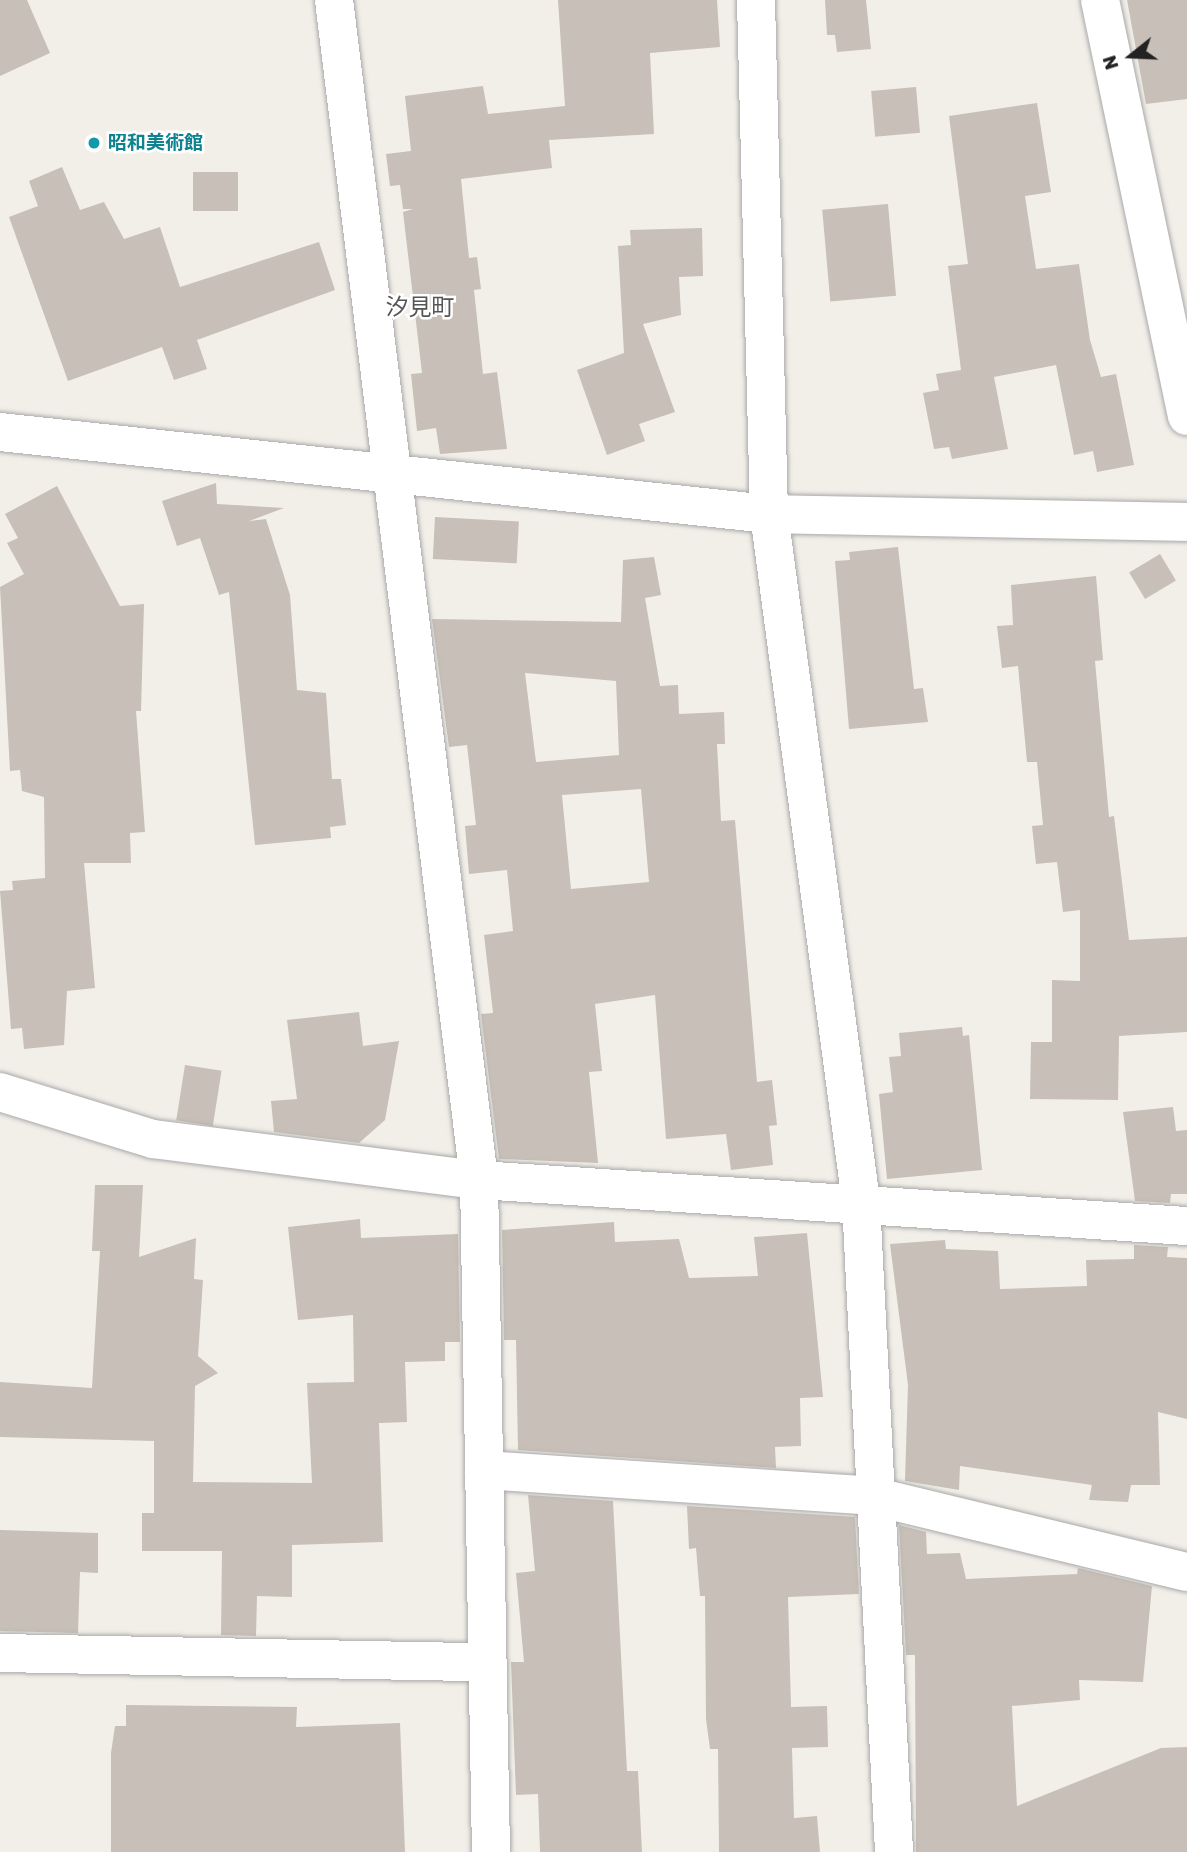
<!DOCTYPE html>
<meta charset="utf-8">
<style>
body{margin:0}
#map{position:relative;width:1187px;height:1852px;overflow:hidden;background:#f2efe9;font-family:Rubik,"Noto Sans JP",sans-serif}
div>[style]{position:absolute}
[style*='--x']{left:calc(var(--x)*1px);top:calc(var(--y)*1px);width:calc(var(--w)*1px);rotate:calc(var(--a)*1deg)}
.building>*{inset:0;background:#c7bfb8;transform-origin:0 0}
.roads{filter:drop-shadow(0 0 2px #a9a9a9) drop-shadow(0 0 2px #a9a9a9)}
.minor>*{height:38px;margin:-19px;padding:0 19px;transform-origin:19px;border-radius:19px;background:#fff}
.dots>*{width:19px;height:19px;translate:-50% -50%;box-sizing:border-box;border:4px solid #fff;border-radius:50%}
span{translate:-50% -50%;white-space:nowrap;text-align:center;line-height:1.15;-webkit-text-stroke:5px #fff;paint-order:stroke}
.culture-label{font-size:19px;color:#0d838f;font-weight:700}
.left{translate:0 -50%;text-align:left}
.quarter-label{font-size:23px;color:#555}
.north{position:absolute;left:1096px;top:21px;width:70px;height:70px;-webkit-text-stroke:5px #fff;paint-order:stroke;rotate:252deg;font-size:19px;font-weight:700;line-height:28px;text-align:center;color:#222}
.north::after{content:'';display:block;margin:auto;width:24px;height:32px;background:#222;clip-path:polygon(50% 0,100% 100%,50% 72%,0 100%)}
</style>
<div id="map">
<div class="building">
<div style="clip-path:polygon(0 0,27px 0,50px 53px,0 76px)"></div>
<div style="clip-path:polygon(558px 0,717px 0,720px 47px,650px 53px,654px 134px,549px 140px,552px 168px,461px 179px,469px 258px,477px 257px,481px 289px,474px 290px,483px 374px,497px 372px,507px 449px,440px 454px,436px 428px,417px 431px,411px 374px,422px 373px,403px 212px,413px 209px,403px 209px,400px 185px,390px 186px,386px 154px,411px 151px,405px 96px,483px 86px,488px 114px,565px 106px)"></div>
<div style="clip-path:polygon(825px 0,866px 0,871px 49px,837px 52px,835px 35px,827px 35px)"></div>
<div style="clip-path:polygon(1127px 0,1187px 0,1187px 99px,1146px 104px)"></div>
<div style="left:916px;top:87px;width:46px;height:45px;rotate:85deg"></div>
<div style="clip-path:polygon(1037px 103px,1051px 192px,1025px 196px,1036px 269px,1079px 264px,1090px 340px,1101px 377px,1116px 374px,1134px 465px,1097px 472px,1093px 451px,1074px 455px,1056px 365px,994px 377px,1008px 449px,952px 459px,949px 447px,934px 449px,923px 393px,939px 390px,936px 374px,961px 370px,948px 266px,968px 264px,949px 116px)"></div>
<div style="clip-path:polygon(62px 167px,80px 210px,104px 202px,124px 239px,160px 227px,180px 287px,319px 242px,335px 290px,197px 340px,207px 369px,174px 380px,162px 347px,68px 381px,9px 217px,38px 206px,29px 181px)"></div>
<div style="left:193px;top:172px;width:45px;height:39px"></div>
<div style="left:888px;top:204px;width:92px;height:66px;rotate:85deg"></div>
<div style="clip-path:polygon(702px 228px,703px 276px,679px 277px,681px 315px,643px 324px,675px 412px,639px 424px,645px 441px,607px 455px,577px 370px,624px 353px,618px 246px,631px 245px,630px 230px)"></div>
<div style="clip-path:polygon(216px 483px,217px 504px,284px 508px,249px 521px,266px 519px,290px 595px,297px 690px,326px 693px,332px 779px,341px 779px,346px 825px,330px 827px,331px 838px,255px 845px,229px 592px,219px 595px,200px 538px,177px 546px,162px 501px)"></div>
<div style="clip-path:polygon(57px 486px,120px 606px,144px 604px,141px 711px,136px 711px,145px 832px,130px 833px,131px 863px,84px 863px,95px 988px,67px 991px,64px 1045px,24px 1049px,22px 1028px,11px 1029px,0 891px,13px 890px,12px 881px,45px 878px,44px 797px,22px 791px,20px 770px,10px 771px,0 587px,24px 574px,7px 543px,18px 538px,5px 514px)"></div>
<div style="left:435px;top:517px;width:84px;height:42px;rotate:3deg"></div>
<div style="clip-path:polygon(898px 547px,914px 689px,923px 688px,928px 722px,849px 729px,835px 561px,850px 560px,849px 552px)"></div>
<div style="left:1160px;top:554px;width:31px;height:36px;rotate:59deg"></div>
<div style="clip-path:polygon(evenodd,654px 557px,661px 595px,645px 598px,660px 686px,678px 685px,679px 714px,724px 712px,725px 744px,717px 744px,721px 821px,735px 820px,757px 1082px,772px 1080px,777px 1125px,769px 1126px,773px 1165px,731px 1170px,726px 1134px,666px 1139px,655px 995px,595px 1004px,602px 1071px,589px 1072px,598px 1163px,499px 1159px,481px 1014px,493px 1013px,484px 935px,513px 931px,507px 870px,469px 874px,465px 826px,476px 825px,467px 745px,449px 747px,432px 619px,621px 622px,623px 560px,654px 557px,525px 673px,616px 681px,619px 755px,536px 762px,525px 673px,654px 557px,641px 789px,649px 882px,571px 889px,562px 795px,641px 789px)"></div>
<div style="clip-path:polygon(1096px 576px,1103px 660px,1095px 661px,1109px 817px,1114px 816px,1129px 940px,1187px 937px,1187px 1032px,1119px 1036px,1118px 1100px,1030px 1099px,1031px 1042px,1052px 1042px,1052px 980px,1080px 981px,1080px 910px,1063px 912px,1057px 862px,1036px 864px,1032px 826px,1043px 825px,1037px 762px,1027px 762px,1018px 666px,1002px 668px,997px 626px,1013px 625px,1011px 585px)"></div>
<div style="clip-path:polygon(359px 1012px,363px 1046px,399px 1041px,385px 1120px,359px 1143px,274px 1132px,271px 1101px,297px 1099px,287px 1020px)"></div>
<div style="clip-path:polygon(962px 1027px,963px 1036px,969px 1035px,982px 1170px,887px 1179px,879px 1094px,893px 1092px,889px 1057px,901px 1056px,899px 1033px)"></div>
<div style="left:185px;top:1065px;width:37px;height:56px;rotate:9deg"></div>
<div style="clip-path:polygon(1173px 1107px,1176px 1131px,1187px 1130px,1187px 1194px,1171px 1194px,1170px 1203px,1135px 1201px,1123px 1112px)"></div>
<div style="clip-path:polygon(95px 1185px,143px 1185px,139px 1257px,196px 1238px,194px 1279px,203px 1280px,198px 1356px,218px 1373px,195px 1386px,193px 1482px,312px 1483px,307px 1383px,354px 1382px,353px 1315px,298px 1320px,288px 1227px,360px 1219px,361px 1238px,458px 1234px,460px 1342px,445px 1342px,445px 1361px,405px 1362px,407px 1422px,379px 1423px,383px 1542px,292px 1545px,292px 1597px,257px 1596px,256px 1636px,221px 1635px,222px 1551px,142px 1551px,142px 1513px,154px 1513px,154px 1441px,0 1437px,0 1382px,92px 1388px,100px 1251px,92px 1251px)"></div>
<div style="clip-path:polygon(614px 1222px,615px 1242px,679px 1239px,689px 1278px,758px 1276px,754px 1237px,807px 1233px,823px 1397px,800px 1398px,801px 1446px,775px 1447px,776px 1468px,518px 1450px,516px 1340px,504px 1340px,502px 1230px)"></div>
<div style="clip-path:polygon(945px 1240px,946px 1249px,998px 1251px,1000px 1289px,1087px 1286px,1086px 1260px,1134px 1259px,1134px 1245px,1168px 1247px,1167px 1257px,1187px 1258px,1187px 1419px,1158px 1412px,1160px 1485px,1131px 1485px,1128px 1502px,1089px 1500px,1092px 1485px,960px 1466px,959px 1490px,905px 1481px,908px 1385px,890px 1244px)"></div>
<div style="clip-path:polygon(528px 1495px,613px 1501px,627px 1771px,638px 1771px,642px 1852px,540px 1852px,538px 1794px,516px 1795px,511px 1662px,524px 1662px,516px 1573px,535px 1571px)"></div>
<div style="clip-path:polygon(687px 1506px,855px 1517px,859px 1594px,788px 1597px,791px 1707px,827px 1706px,828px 1747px,792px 1748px,794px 1818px,817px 1816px,820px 1852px,719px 1852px,718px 1749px,710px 1749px,706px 1719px,705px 1596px,700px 1596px,696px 1548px,689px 1549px)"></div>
<div style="clip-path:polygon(899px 1525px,926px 1532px,927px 1554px,960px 1553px,966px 1579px,1077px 1574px,1078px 1568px,1152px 1586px,1143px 1682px,1079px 1680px,1080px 1700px,1012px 1706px,1017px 1806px,1161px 1748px,1187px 1747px,1187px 1852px,916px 1852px,915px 1655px,906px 1655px)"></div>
<div style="clip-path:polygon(0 1530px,98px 1533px,98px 1573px,80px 1572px,78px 1633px,0 1631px)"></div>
<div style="clip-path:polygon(126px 1705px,297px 1707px,296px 1727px,400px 1723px,405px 1852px,111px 1852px,111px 1753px,115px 1726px,126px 1726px)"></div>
</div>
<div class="roads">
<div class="minor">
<div style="--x:334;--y:0;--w:1189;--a:82.99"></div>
<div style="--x:479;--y:1180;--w:672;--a:88.98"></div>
<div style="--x:756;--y:0;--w:514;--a:88.55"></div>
<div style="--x:769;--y:514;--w:694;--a:82.38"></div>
<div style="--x:861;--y:1202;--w:651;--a:87.09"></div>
<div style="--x:1100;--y:0;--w:425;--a:78.2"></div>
<div style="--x:0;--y:432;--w:773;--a:6.09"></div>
<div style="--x:769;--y:514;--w:418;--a:1.1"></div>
<div style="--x:0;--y:1092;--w:160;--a:17.1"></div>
<div style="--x:153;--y:1139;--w:329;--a:7.2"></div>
<div style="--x:479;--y:1180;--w:709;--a:3.72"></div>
<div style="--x:484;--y:1470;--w:389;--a:3.8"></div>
<div style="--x:872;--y:1496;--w:324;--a:13.6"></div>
<div style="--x:0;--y:1653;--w:487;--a:1.1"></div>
</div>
</div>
<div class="dots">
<div style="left:94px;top:143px;background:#0f9aa8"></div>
</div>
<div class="culture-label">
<span class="left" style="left:108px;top:143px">昭和美術館</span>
</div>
<div class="quarter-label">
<span style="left:420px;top:307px">汐見町</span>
</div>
<div class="north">N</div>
</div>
